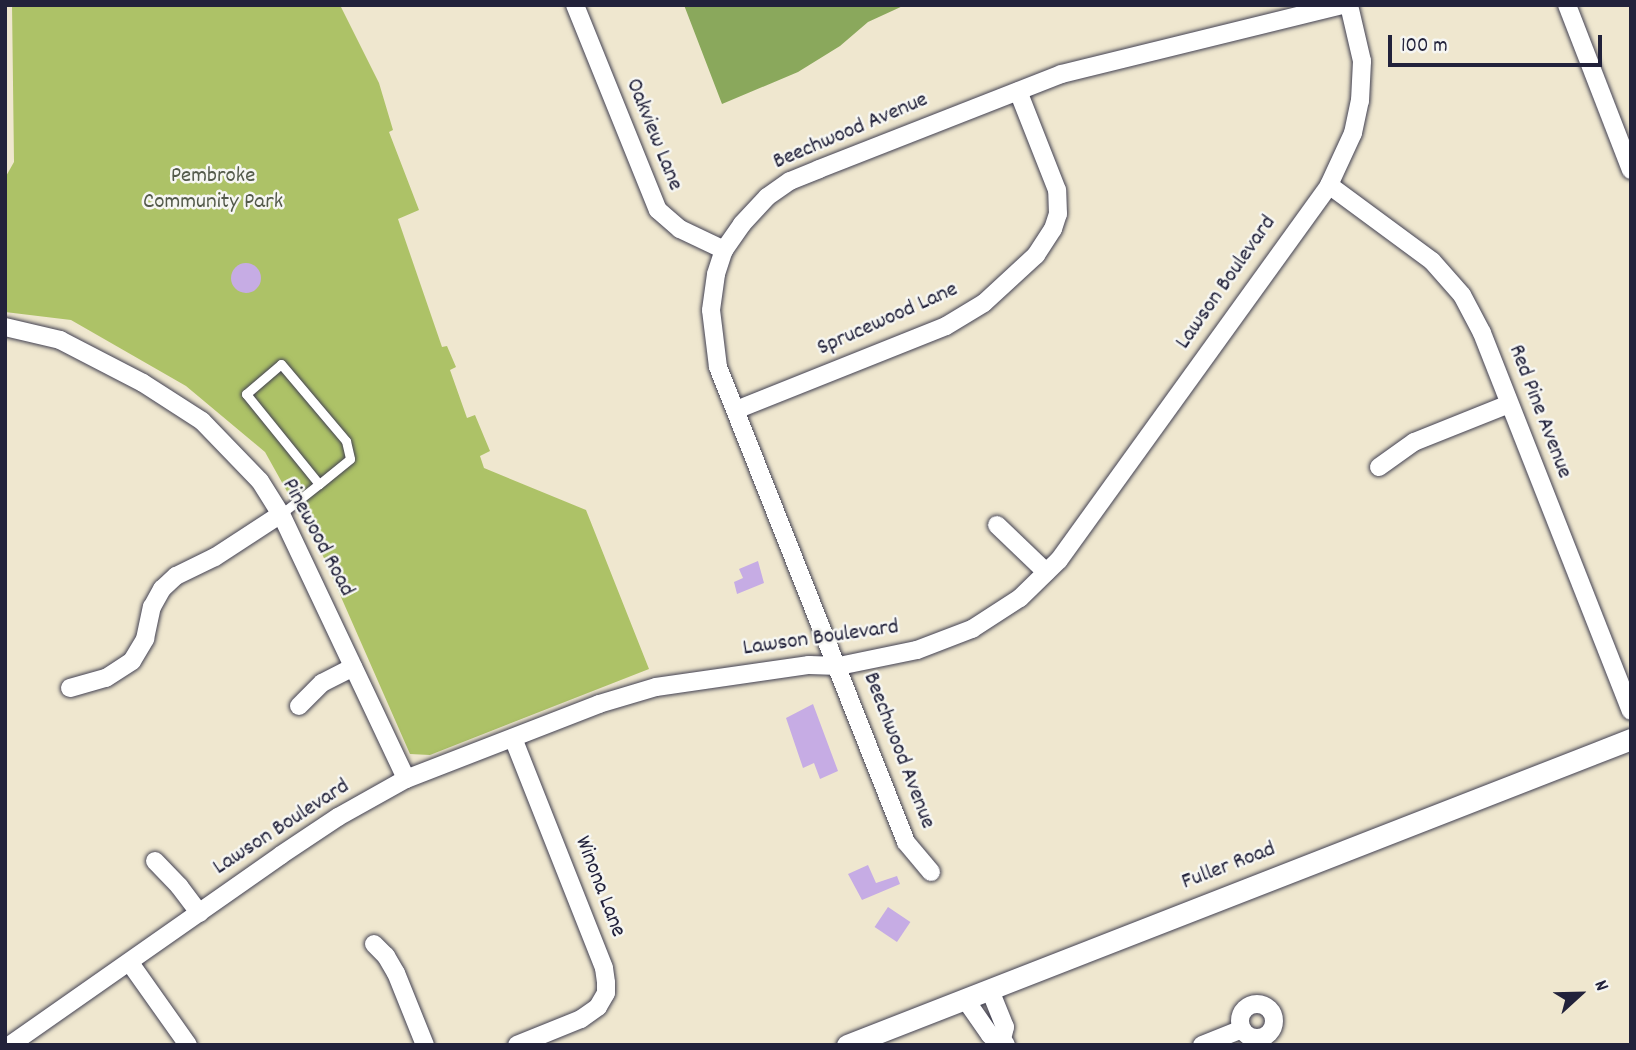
<!DOCTYPE html>
<style>
body{margin:0}
#map{position:relative;width:1636px;height:1050px;overflow:hidden;background:#efe7cf;font-family:Dekko,sans-serif}
div>[style]{position:absolute}
[style*='--x']{left:calc(var(--x)*1px);top:calc(var(--y)*1px);width:calc(var(--w)*1px);rotate:calc(var(--a)*1deg)}
.green>*{inset:0;background:#adc267}
.forest>*{inset:0;background:#8aa85c}
.building>*{inset:0;background:#c6ace4;transform-origin:0 0}
.round{border-radius:50%}
.roads{filter:drop-shadow(0 0 2px #414051) drop-shadow(0 0 2px #414051)}
.service>*{height:9px;margin:-4.5px;padding:0 4.5px;transform-origin:4.5px;border-radius:4.5px;background:#fff}
.minor>*{height:18px;margin:-9px;padding:0 9px;transform-origin:9px;border-radius:9px;background:#fff}
.minor>.ring{margin:-9px;padding:0;box-sizing:content-box;background:none;border:18px solid #fff;border-radius:50%}
.tertiary>*{height:21px;margin:-10.5px;padding:0 10.5px;transform-origin:10.5px;border-radius:10.5px;background:#fff}
span{translate:-50% -50%;white-space:nowrap;text-align:center;line-height:1.15;-webkit-text-stroke:5px #f6f6f2;paint-order:stroke}
.street-label{font-size:23px;color:#22223b}
.park-label{font-size:23px;color:#535a4a}
.frame{position:absolute;inset:0;border:7px solid #22223b;pointer-events:none}
.north{position:absolute;left:1545px;top:959px;width:70px;height:70px;-webkit-text-stroke:5px #f6f6f2;paint-order:stroke;rotate:68deg;font-size:19px;font-weight:700;line-height:28px;text-align:center;color:#22223b}
.north::after{content:'';display:block;margin:auto;width:24px;height:32px;background:#22223b;clip-path:polygon(50% 0,100% 100%,50% 72%,0 100%)}
.scale{position:absolute;left:1388px;top:35px;width:214px;height:32px;box-sizing:border-box;border:4px solid #22223b;border-top:0;padding-left:9px;font-size:21px;line-height:24px;white-space:nowrap;color:#22223b;-webkit-text-stroke:5px #f6f6f2;paint-order:stroke}
</style>
<div id="map">
<div class="green">
<div style="clip-path:polygon(12px 5px,340px 5px,379px 83px,393px 130px,389px 132px,419px 210px,398px 219px,442px 347px,447px 346px,456px 367px,450px 370px,467px 418px,475px 415px,490px 451px,480px 456px,484px 468px,586px 510px,649px 669px,430px 755px,410px 754px,323px 556px,265px 452px,186px 386px,71px 320px,5px 312px,5px 178px,14px 162px)"></div>
</div>
<div class="forest">
<div style="clip-path:polygon(684px 5px,905px 5px,868px 22px,840px 46px,798px 72px,722px 104px)"></div>
</div>
<div class="building">
<div class="round" style="left:231px;top:263px;width:30px;height:30px"></div>
<div style="clip-path:polygon(758px 561px,764px 583px,737px 594px,734px 582px,743px 578px,739px 569px)"></div>
<div style="clip-path:polygon(813px 704px,838px 771px,820px 779px,814px 763px,803px 768px,786px 718px)"></div>
<div style="clip-path:polygon(868px 865px,876px 883px,897px 876px,900px 884px,862px 900px,848px 874px)"></div>
<div style="left:888px;top:907px;width:27px;height:24px;rotate:34deg"></div>
</div>
<div class="roads">
<div class="service">
<div style="--x:281;--y:514;--w:48;--a:-38.3"></div>
<div style="--x:319;--y:484;--w:116;--a:-129"></div>
<div style="--x:246;--y:394;--w:46;--a:-40.6"></div>
<div style="--x:281;--y:364;--w:101;--a:49.8"></div>
<div style="--x:346;--y:441;--w:18;--a:77"></div>
<div style="--x:350;--y:459;--w:40;--a:141"></div>
</div>
<div class="minor">
<div style="--x:575;--y:5;--w:221;--a:68"></div>
<div style="--x:658;--y:210;--w:29;--a:41"></div>
<div style="--x:680;--y:229;--w:49;--a:25.5"></div>
<div style="--x:1567;--y:5;--w:177;--a:68.8"></div>
<div style="--x:1329;--y:185;--w:128;--a:36.4"></div>
<div style="--x:1432;--y:261;--w:45;--a:48.6"></div>
<div style="--x:1462;--y:295;--w:43;--a:62.2"></div>
<div style="--x:1482;--y:333;--w:406;--a:68.5"></div>
<div style="--x:5;--y:327;--w:57;--a:13.3"></div>
<div style="--x:60;--y:340;--w:93;--a:27.4"></div>
<div style="--x:143;--y:383;--w:70;--a:32.8"></div>
<div style="--x:202;--y:421;--w:83;--a:46"></div>
<div style="--x:260;--y:481;--w:39;--a:58"></div>
<div style="--x:281;--y:514;--w:293;--a:64.7"></div>
<div style="--x:736;--y:410;--w:226;--a:-21.8"></div>
<div style="--x:946;--y:326;--w:44;--a:-31.2"></div>
<div style="--x:984;--y:303;--w:71;--a:-42.7"></div>
<div style="--x:1036;--y:255;--w:31;--a:-57"></div>
<div style="--x:1053;--y:229;--w:16;--a:-72"></div>
<div style="--x:1058;--y:214;--w:24;--a:-92"></div>
<div style="--x:1057;--y:190;--w:106;--a:-111.5"></div>
<div style="--x:1379;--y:467;--w:43;--a:-35.5"></div>
<div style="--x:1414;--y:442;--w:102;--a:-21.8"></div>
<div style="--x:997;--y:525;--w:68;--a:43.8"></div>
<div style="--x:70;--y:688;--w:37;--a:-16"></div>
<div style="--x:106;--y:678;--w:31;--a:-33"></div>
<div style="--x:132;--y:661;--w:26;--a:-59"></div>
<div style="--x:145;--y:639;--w:33;--a:-78"></div>
<div style="--x:152;--y:607;--w:21;--a:-61"></div>
<div style="--x:162;--y:589;--w:19;--a:-43"></div>
<div style="--x:176;--y:576;--w:43;--a:-26"></div>
<div style="--x:215;--y:557;--w:79;--a:-33.1"></div>
<div style="--x:299;--y:706;--w:33;--a:-45"></div>
<div style="--x:322;--y:683;--w:35;--a:-27"></div>
<div style="--x:513;--y:738;--w:247;--a:68.4"></div>
<div style="--x:604;--y:968;--w:15;--a:82"></div>
<div style="--x:606;--y:983;--w:10;--a:90"></div>
<div style="--x:606;--y:993;--w:16;--a:120"></div>
<div style="--x:598;--y:1007;--w:21;--a:145"></div>
<div style="--x:581;--y:1019;--w:69;--a:157.9"></div>
<div style="--x:155;--y:861;--w:35;--a:46"></div>
<div style="--x:179;--y:886;--w:34;--a:53"></div>
<div style="--x:931;--y:872;--w:39;--a:-130"></div>
<div style="--x:906;--y:842;--w:511;--a:-111.59"></div>
<div style="--x:718;--y:367;--w:57;--a:-97"></div>
<div style="--x:711;--y:310;--w:36;--a:-82"></div>
<div style="--x:716;--y:274;--w:25;--a:-72"></div>
<div style="--x:724;--y:250;--w:32;--a:-55"></div>
<div style="--x:742;--y:224;--w:37;--a:-47"></div>
<div style="--x:767;--y:197;--w:28;--a:-35"></div>
<div style="--x:790;--y:181;--w:31;--a:-22"></div>
<div style="--x:819;--y:169;--w:260;--a:-21.4"></div>
<div style="--x:1061;--y:74;--w:289;--a:-13.8"></div>
<div style="--x:374;--y:944;--w:17;--a:45"></div>
<div style="--x:386;--y:956;--w:20;--a:60"></div>
<div style="--x:396;--y:973;--w:78;--a:68.1"></div>
<div style="--x:130;--y:963;--w:100;--a:54.7"></div>
<div style="--x:990;--y:990;--w:40;--a:68"></div>
<div style="--x:1005;--y:1027;--w:12;--a:104"></div>
<div style="--x:965;--y:999;--w:44;--a:55.2"></div>
<div style="--x:990;--y:1035;--w:13;--a:18"></div>
<div style="--x:1002;--y:1039;--w:7;--a:56"></div>
<div class="ring" style="left:1240px;top:1004px;width:16px;height:16px"></div>
<div style="--x:10;--y:1045;--w:331;--a:-35"></div>
<div style="--x:281;--y:855;--w:69;--a:-33.7"></div>
<div style="--x:338;--y:817;--w:78;--a:-29.2"></div>
<div style="--x:406;--y:779;--w:207;--a:-21.2"></div>
<div style="--x:599;--y:704;--w:59;--a:-16.6"></div>
<div style="--x:656;--y:687;--w:155;--a:-8.2"></div>
<div style="--x:809;--y:665;--w:30;--a:2"></div>
<div style="--x:839;--y:666;--w:80;--a:-11.6"></div>
<div style="--x:917;--y:650;--w:59;--a:-20.9"></div>
<div style="--x:972;--y:629;--w:57;--a:-32.9"></div>
<div style="--x:1020;--y:598;--w:54;--a:-44.3"></div>
<div style="--x:1059;--y:560;--w:462;--a:-54.2"></div>
<div style="--x:1329;--y:185;--w:57;--a:-65.2"></div>
<div style="--x:1353;--y:133;--w:33;--a:-78"></div>
<div style="--x:1360;--y:101;--w:40;--a:-87.1"></div>
<div style="--x:1362;--y:61;--w:57;--a:-103.1"></div>
<div style="--x:1202;--y:1045;--w:43;--a:-21.8"></div>
</div>
<div class="tertiary">
<div style="--x:847;--y:1045;--w:842;--a:-21.32"></div>
</div>
</div>
<div class="street-label">
<span style="left:851px;top:132px;rotate:-23deg">Beechwood Avenue</span>
<span style="left:653px;top:135px;rotate:68deg">Oakview Lane</span>
<span style="left:1227px;top:283px;rotate:-55deg">Lawson Boulevard</span>
<span style="left:888px;top:320px;rotate:-24deg">Sprucewood Lane</span>
<span style="left:1539px;top:412px;rotate:69deg">Red Pine Avenue</span>
<span style="left:317px;top:538px;rotate:62deg">Pinewood Road</span>
<span style="left:821px;top:639px;rotate:-8deg">Lawson Boulevard</span>
<span style="left:898px;top:751px;rotate:69deg">Beechwood Avenue</span>
<span style="left:282px;top:828px;rotate:-33deg">Lawson Boulevard</span>
<span style="left:1229px;top:867px;rotate:-21deg">Fuller Road</span>
<span style="left:599px;top:887px;rotate:69deg">Winona Lane</span>
</div>
<div class="park-label">
<span style="left:213px;top:190px">Pembroke<br>Community Park</span>
</div>
<div class="frame"></div>
<div class="north">N</div>
<div class="scale">100 m</div>
</div>
